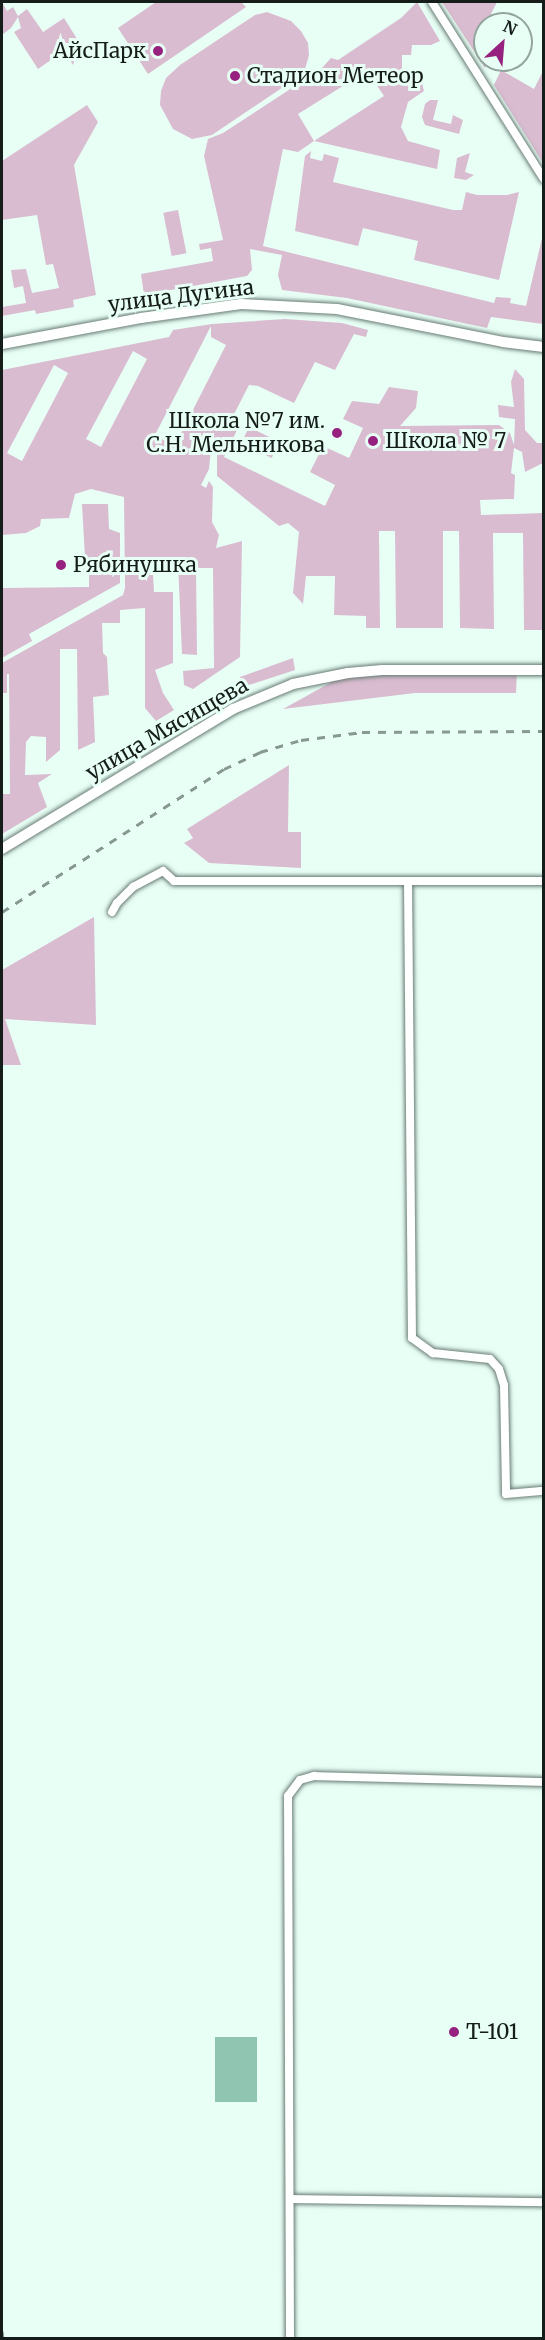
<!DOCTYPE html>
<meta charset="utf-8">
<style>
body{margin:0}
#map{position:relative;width:545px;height:2340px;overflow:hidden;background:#e8fff6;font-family:Merriweather,serif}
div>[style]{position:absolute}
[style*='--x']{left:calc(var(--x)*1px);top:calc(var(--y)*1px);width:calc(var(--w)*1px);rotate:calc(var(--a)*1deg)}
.green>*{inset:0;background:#d9bcd0;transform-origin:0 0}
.water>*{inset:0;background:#90c5b2;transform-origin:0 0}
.roads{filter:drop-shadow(0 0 2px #687c74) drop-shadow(0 0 2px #687c74)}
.minor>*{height:8px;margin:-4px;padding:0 4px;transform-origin:4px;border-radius:4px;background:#fff}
.secondary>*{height:10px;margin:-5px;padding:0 5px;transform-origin:5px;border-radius:5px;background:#fff}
.rail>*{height:3px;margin-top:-1.5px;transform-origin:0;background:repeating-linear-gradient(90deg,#879791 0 8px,transparent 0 16px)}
.dots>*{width:16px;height:16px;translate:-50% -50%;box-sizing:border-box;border:3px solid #e8fff6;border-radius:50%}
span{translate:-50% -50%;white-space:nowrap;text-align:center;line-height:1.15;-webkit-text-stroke:6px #e8fff6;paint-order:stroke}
.poi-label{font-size:21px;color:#151d1a}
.right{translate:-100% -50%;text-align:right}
.left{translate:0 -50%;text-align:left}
.street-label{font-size:21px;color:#151d1a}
.frame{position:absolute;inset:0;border:3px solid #151d1a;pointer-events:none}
.north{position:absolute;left:473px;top:12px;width:60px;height:60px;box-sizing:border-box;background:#e8fff6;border:2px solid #94a59e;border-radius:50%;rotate:26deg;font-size:16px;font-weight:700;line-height:24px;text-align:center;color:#151d1a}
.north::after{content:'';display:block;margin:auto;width:21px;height:27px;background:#96217e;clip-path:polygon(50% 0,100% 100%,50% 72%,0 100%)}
</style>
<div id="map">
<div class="green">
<div style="clip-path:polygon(2px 2px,7px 11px,13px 7px,18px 16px,27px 9px,43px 32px,64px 18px,79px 42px,73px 65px,64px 51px,38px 69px,14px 32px,21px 28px,18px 17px,11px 28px,2px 35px)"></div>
<div style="clip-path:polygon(156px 2px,241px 2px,246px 7px,148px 74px,118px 28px)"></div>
<div style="clip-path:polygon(evenodd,417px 2px,440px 41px,431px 45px,412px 45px,411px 55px,402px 55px,402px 74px,420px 75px,424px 91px,408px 102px,401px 127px,408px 141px,440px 150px,437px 169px,314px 141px,298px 152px,283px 149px,263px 246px,494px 303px,496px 297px,511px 298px,510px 303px,526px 306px,543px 234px,543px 324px,491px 317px,487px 328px,347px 298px,282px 290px,278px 275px,282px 255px,250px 249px,252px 270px,247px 276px,144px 295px,141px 274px,213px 261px,211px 248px,200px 250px,199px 244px,223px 240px,204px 156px,208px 139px,223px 133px,321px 69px,331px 58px,338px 60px,401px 18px,417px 2px,367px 71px,384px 96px,314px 141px,298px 114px,367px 71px)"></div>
<div style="clip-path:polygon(442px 2px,497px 2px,491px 14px,507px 23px,485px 24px,485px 60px,489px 60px,485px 68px)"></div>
<div style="clip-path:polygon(267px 12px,291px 21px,301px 31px,308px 43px,309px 55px,304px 73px,212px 135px,192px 139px,173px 129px,160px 105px,161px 91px,166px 78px,180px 65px,255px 15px)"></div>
<div style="clip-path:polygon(501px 70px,534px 89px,543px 71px,543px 163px,494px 85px)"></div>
<div style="clip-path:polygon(430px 100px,438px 100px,433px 120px,451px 124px,453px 115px,463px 120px,459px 134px,425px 125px,422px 117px,425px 104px)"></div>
<div style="clip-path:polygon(87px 105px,98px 122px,74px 165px,96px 295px,73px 300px,74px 307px,36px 314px,35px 310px,2px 316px,2px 307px,26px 303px,23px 286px,14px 288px,11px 270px,26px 269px,32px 293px,59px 288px,53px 264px,46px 265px,37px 215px,2px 220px,2px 161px)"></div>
<div style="clip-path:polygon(311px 151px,310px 158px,322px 161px,324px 154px,339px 158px,333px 182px,453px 210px,462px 210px,466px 192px,477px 195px,507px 195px,519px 192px,499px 280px,414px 260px,418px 241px,363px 228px,358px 246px,295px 231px,305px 156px)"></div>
<div style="clip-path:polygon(470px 153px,465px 172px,474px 175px,466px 180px,454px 178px,457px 158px)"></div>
<div style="left:178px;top:210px;width:44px;height:15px;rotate:79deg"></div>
<div style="clip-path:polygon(evenodd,285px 319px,342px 323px,368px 330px,366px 337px,354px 334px,335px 370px,315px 362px,294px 403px,258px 386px,249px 385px,230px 422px,239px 426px,224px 457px,325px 506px,335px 485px,310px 472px,323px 446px,349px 458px,363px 428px,343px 419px,352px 401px,379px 404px,389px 387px,418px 391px,416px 408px,400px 426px,499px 425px,510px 433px,514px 445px,515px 419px,499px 417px,498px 405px,514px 407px,511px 382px,515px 369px,524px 379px,525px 430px,537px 443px,543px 443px,543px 463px,525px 472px,522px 452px,514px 448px,511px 473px,515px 475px,514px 499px,480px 500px,481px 515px,543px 513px,543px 630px,524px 630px,523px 533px,493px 533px,494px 629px,460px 628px,459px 531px,443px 531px,443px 628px,396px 628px,395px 531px,379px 531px,380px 628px,366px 628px,366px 616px,334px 615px,335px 576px,306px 576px,303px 604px,293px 593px,299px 532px,288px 523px,279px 526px,217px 476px,217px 446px,211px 449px,209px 469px,201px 485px,206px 488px,209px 481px,213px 487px,212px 522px,219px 535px,216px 548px,242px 541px,240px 657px,193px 689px,184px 685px,183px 671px,214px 668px,213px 568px,196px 568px,197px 655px,182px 654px,178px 563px,153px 574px,154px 592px,173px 592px,173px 663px,155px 670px,163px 693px,174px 710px,156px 721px,145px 708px,145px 608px,120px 610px,120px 623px,102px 623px,103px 653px,107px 657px,109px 695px,93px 697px,95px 742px,78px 750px,77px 649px,60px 649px,60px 750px,46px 762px,46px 737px,31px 736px,26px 742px,25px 775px,52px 774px,38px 783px,47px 807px,2px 834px,2px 794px,10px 794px,9px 674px,7px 674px,7px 693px,2px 693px,2px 663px,123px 595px,125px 588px,124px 497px,91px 489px,75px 494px,69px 518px,41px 519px,40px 526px,26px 533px,2px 535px,2px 370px,169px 337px,173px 330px,212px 324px,285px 319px,211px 326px,211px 337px,226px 345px,175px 445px,155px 435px,211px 326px,285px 319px,133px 351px,147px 359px,101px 447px,86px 439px,133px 351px,285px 319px,54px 365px,68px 373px,22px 461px,7px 453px,54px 365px)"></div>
<div style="left:249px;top:427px;width:34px;height:18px;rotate:26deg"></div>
<div style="clip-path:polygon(82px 504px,108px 504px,109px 529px,120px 533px,120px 583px,29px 634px,32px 641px,2px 658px,2px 588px,89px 587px,89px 574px,82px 574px,81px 559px,85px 558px)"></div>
<div style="clip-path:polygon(293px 658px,295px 670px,243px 687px,240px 677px)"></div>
<div style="clip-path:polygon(517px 670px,516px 693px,415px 693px,283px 709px,348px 673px)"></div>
<div style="clip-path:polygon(289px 765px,288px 832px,301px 832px,301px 868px,209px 863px,184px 843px,193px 838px,187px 829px)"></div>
<div style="clip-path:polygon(94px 917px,96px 1025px,5px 1019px,21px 1065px,2px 1065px,2px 970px)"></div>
</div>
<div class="water">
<div style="left:215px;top:2037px;width:42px;height:65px"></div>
</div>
<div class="roads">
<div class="minor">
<div style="--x:432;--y:2;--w:209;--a:57.7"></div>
<div style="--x:408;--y:881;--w:457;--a:89.5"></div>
<div style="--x:412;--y:1338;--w:26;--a:36"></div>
<div style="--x:433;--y:1353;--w:57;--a:6"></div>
<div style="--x:490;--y:1359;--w:13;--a:48"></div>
<div style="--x:499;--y:1369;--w:17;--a:73"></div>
<div style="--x:504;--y:1385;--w:109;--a:88.9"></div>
<div style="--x:506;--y:1494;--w:38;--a:-5"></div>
<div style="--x:112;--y:912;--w:10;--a:-61"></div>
<div style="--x:117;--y:903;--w:23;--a:-45"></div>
<div style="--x:133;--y:887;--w:34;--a:-28"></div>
<div style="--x:163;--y:871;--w:15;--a:42"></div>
<div style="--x:174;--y:881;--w:370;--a:0"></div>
<div style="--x:290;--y:2199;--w:254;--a:0.7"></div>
<div style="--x:290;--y:2338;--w:542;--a:-90.21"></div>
<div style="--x:288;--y:1796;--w:20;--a:-53"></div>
<div style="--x:300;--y:1780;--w:15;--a:-16"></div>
<div style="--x:314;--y:1776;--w:230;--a:1.5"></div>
</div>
<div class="secondary">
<div style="--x:2;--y:344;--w:141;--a:-10.6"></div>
<div style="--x:141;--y:318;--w:101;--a:-8"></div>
<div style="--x:241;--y:304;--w:96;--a:3"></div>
<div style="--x:337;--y:309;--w:169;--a:11.2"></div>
<div style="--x:503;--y:342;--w:41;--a:7"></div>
<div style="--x:2;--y:849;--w:270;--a:-31.2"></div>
<div style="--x:233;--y:709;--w:65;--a:-22.6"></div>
<div style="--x:293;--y:684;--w:56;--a:-11.3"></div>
<div style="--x:348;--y:673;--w:34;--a:-5"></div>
<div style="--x:382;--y:670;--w:162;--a:0"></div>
</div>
</div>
<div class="rail">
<div style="--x:2;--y:912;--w:264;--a:-32.8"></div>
<div style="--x:224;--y:769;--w:40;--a:-25"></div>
<div style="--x:260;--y:752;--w:43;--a:-16.3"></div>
<div style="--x:301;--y:740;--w:62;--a:-7.5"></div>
<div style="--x:362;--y:732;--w:182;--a:-0.3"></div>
<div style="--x:2;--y:2331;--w:7;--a:82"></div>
</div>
<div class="dots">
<div style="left:158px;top:51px;background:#96217e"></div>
<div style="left:235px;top:76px;background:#96217e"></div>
<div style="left:337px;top:433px;background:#96217e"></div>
<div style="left:373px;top:441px;background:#96217e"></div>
<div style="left:61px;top:565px;background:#96217e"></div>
<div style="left:454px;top:2032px;background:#96217e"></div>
</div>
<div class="poi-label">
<span class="right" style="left:146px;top:51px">АйсПарк</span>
<span class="left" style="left:247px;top:76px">Стадион Метеор</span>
<span class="right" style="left:325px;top:433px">Школа №7 им.<br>С.Н. Мельникова</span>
<span class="left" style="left:385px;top:441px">Школа № 7</span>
<span class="left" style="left:73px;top:565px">Рябинушка</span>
<span class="left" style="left:466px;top:2032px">Т-101</span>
</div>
<div class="street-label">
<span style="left:181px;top:296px;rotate:-7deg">улица Дугина</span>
<span style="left:167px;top:729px;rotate:-30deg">улица Мясищева</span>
</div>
<div class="frame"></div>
<div class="north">N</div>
</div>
